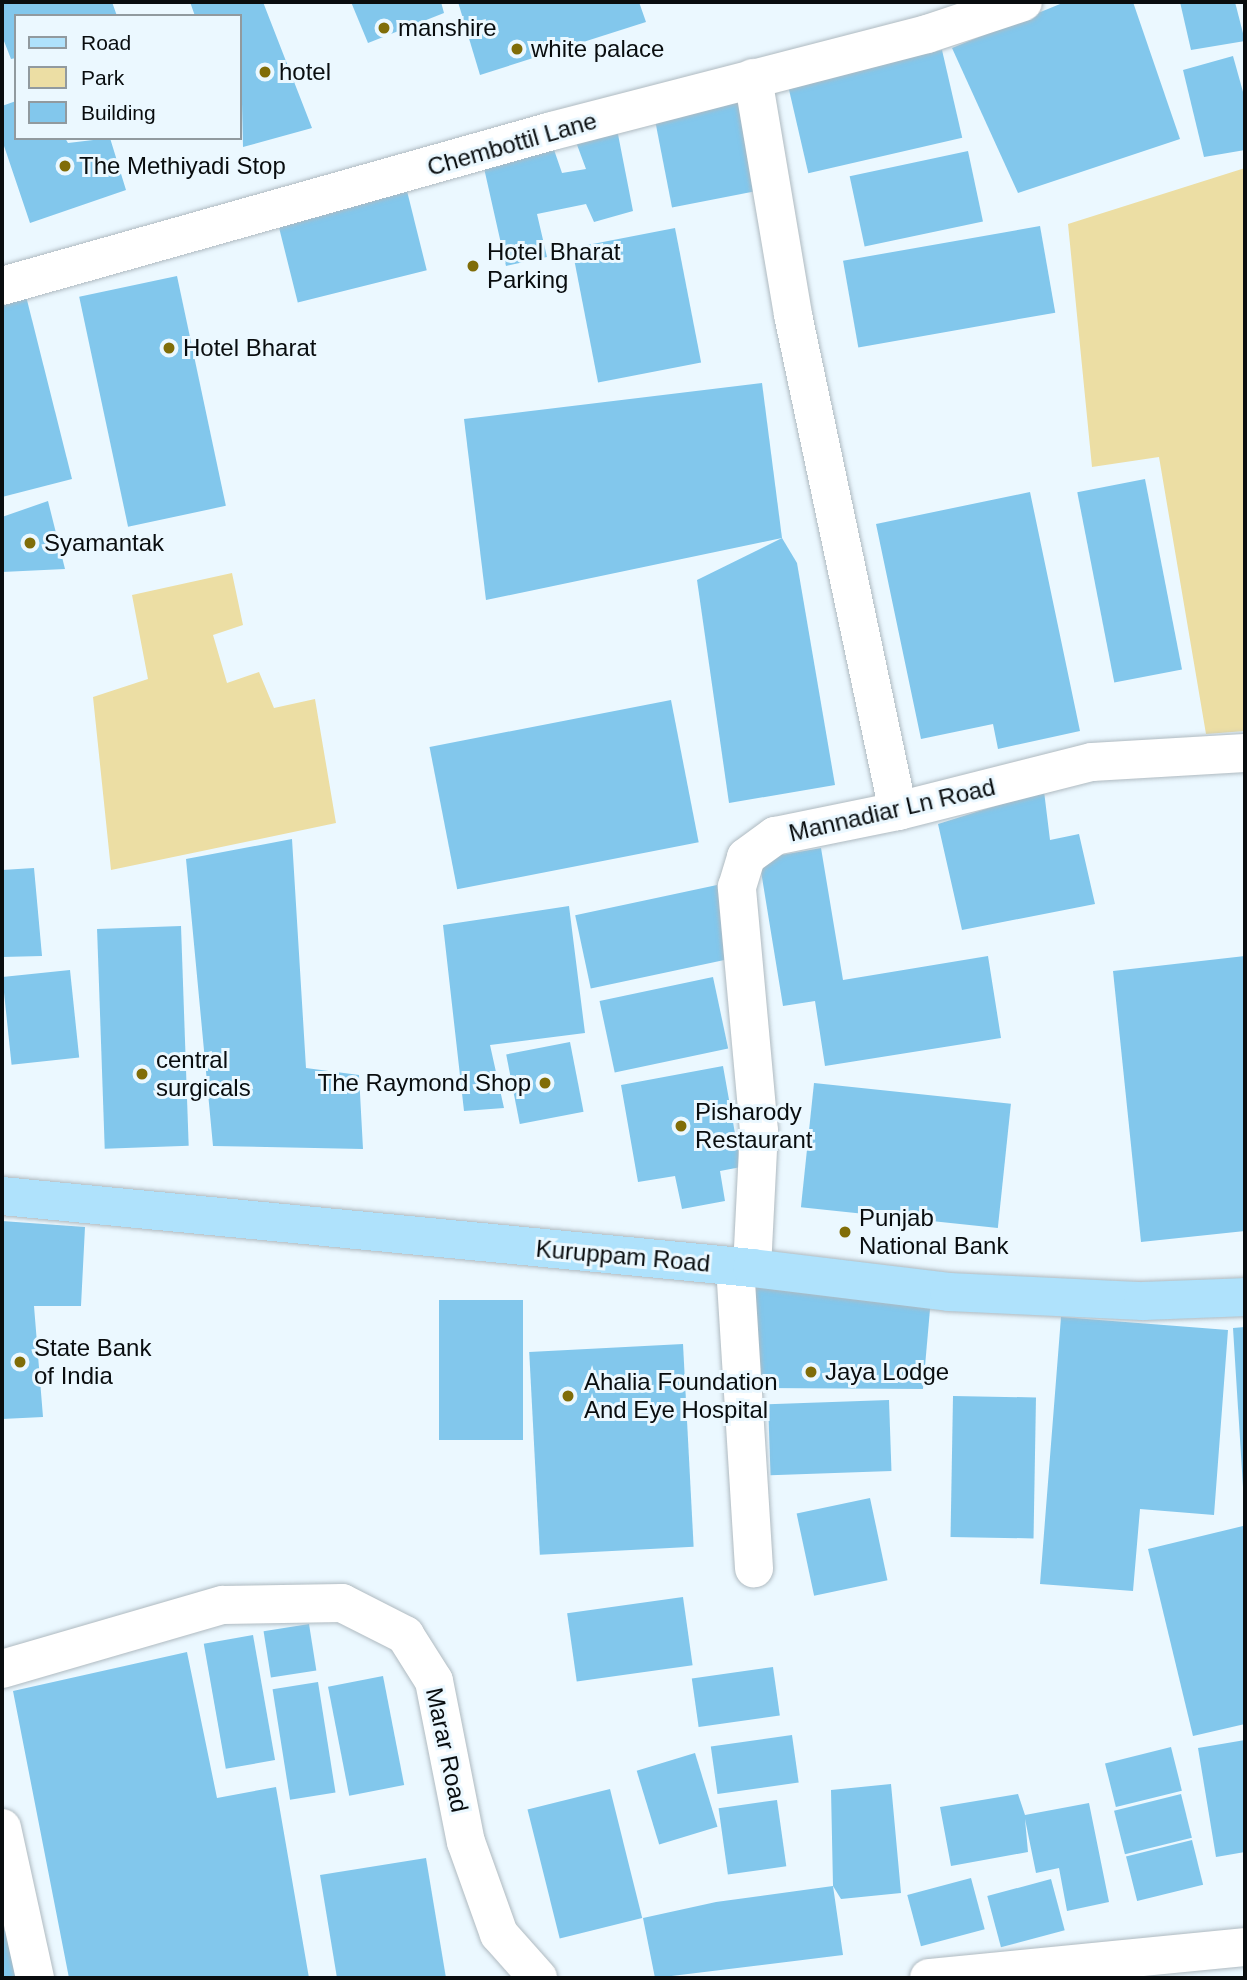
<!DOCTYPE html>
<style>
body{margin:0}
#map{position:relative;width:1247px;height:1980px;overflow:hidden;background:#ebf8ff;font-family:Arial,sans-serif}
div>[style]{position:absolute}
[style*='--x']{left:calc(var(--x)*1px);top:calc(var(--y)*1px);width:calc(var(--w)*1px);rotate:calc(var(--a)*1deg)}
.green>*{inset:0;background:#ecdea4}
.building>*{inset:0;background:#82c7ec;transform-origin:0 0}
.roads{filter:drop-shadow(0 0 2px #afbac1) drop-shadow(0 0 2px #afbac1)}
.minor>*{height:38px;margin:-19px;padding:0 19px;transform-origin:19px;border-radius:19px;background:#fff}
.tertiary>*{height:38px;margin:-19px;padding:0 19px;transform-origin:19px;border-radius:19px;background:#fff}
.primary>*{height:38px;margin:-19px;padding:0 19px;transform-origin:19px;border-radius:19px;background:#afe2fc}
.dots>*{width:19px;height:19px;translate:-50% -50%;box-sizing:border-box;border:4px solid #ebf8ff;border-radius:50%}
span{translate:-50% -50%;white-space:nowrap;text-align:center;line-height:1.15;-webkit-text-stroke:6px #ebf8ff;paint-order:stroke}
.poi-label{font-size:24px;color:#090d0f}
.left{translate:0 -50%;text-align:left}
.right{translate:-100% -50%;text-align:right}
.street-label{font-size:24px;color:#090d0f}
.frame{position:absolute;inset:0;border:4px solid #090d0f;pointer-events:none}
.legend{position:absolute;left:14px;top:14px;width:228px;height:126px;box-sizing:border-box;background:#ebf8ff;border:2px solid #919a9f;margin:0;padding:9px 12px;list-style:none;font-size:21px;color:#090d0f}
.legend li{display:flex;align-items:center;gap:14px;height:35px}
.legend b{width:35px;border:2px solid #919a9f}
</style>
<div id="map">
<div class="green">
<div style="clip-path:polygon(1245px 168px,1245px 731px,1206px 734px,1159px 457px,1092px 467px,1068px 224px)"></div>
<div style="clip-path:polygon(232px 573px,243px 625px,213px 635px,227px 683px,259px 672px,274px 708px,315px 699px,336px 823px,111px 870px,93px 697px,148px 679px,132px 595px)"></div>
</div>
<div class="building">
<div style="clip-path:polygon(2px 2px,112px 2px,117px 16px,16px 16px,16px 58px,11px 59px,2px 36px)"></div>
<div style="clip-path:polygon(190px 2px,263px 2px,312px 128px,243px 147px,240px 16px,195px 16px)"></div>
<div style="clip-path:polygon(351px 2px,441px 2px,444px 13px,368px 43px)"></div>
<div style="clip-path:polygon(458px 2px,639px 2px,646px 22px,480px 75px)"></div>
<div style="clip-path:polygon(1065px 2px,1133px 2px,1180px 139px,1018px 193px,952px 48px)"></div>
<div style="clip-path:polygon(1180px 2px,1235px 2px,1245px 41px,1191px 50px)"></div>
<div style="left:942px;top:50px;width:90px;height:158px;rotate:77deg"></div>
<div style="clip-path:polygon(1233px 56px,1245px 99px,1245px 150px,1204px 157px,1183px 70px)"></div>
<div style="clip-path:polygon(16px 101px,16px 138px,65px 138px,68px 143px,110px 138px,126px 190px,30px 223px,2px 140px,2px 106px)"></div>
<div style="left:743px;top:101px;width:91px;height:90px;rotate:79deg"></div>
<div style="clip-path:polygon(616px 124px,633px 211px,594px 222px,586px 204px,537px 214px,547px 257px,506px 266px,484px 168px,551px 141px,562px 173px,586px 169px,573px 134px)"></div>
<div style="left:968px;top:151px;width:72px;height:121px;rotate:78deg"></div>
<div style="left:405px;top:183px;width:90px;height:133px;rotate:76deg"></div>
<div style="left:1040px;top:226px;width:88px;height:200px;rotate:80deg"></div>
<div style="left:675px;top:228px;width:137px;height:105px;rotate:79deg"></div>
<div style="left:177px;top:276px;width:235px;height:100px;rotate:78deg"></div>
<div style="clip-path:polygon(26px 296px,72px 479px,2px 497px,2px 302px)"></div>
<div style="clip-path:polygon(762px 383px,782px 538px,486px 600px,464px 419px)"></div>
<div style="left:1145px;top:479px;width:194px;height:69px;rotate:79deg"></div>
<div style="clip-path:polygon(1030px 492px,1080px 731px,998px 749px,993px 724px,921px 739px,876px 524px)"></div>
<div style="clip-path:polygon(48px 501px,65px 569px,2px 572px,2px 517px)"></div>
<div style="clip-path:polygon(782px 538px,797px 563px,835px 785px,729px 803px,697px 580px)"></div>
<div style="left:671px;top:700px;width:145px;height:246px;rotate:79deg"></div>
<div style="clip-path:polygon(1044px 791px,1050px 840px,1079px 834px,1095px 904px,962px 930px,938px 824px)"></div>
<div style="clip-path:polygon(292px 839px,306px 1068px,359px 1075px,363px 1149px,213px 1146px,186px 859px)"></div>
<div style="clip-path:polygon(821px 848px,843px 980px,988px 956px,1001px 1038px,825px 1066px,815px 1001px,783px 1006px,759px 859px)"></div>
<div style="clip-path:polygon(34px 868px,42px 956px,2px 957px,2px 870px)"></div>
<div style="left:717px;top:885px;width:75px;height:145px;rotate:78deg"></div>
<div style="clip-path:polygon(569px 906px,585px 1033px,490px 1045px,504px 1108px,464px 1111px,443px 925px)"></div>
<div style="left:181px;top:926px;width:220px;height:84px;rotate:88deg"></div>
<div style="clip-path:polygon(1245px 956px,1245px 1231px,1141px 1242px,1113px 971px)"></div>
<div style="left:70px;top:970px;width:88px;height:68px;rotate:84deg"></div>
<div style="left:713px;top:977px;width:73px;height:116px;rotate:78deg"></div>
<div style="left:570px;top:1042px;width:71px;height:65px;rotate:79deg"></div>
<div style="clip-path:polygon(723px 1066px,741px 1167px,720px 1171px,725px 1201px,682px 1209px,675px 1176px,638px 1182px,621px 1085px)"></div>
<div style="left:814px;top:1083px;width:198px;height:125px;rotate:6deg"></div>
<div style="clip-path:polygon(2px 1221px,85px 1227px,81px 1306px,34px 1306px,43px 1417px,2px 1419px)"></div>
<div style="clip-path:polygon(753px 1282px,931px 1298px,923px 1389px,755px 1388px)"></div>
<div style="left:439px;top:1300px;width:84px;height:140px"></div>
<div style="clip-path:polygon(1061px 1317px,1228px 1330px,1214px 1515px,1140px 1509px,1133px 1591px,1040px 1584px)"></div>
<div style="clip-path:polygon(1245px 1327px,1245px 1487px,1243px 1487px,1233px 1328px)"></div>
<div style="left:683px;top:1344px;width:203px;height:154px;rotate:87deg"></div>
<div style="left:953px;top:1396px;width:83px;height:141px;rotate:1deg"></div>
<div style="left:889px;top:1400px;width:71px;height:121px;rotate:88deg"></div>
<div style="left:870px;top:1498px;width:84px;height:75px;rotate:78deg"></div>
<div style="clip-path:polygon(1243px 1526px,1245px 1724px,1193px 1736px,1148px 1549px)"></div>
<div style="left:683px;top:1597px;width:69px;height:117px;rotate:82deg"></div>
<div style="left:309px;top:1624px;width:47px;height:46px;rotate:81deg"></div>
<div style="left:253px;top:1635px;width:127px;height:50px;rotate:80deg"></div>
<div style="clip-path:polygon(187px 1652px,217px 1798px,276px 1787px,309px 1978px,69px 1978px,13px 1691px)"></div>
<div style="left:773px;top:1667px;width:49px;height:82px;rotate:82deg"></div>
<div style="left:383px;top:1676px;width:111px;height:56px;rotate:79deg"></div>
<div style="left:318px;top:1682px;width:112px;height:46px;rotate:81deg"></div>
<div style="left:792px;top:1735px;width:48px;height:82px;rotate:82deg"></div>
<div style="clip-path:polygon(1245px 1740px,1245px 1852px,1216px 1857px,1198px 1748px)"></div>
<div style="left:1171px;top:1747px;width:45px;height:68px;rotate:76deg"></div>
<div style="left:695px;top:1753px;width:77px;height:61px;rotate:73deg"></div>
<div style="clip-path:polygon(891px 1784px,901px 1893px,841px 1899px,833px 1886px,843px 1955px,655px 1978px,643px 1918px,716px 1902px,833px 1886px,831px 1790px)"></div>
<div style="left:610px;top:1789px;width:133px;height:85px;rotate:76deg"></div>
<div style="clip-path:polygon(1018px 1794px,1025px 1815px,1089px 1803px,1109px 1902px,1067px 1911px,1059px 1868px,1036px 1873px,1025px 1819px,1028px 1852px,951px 1866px,940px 1807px)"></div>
<div style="left:1181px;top:1794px;width:45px;height:69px;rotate:76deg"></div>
<div style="left:777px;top:1800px;width:67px;height:59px;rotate:82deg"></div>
<div style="left:1192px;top:1840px;width:46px;height:68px;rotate:76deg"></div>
<div style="clip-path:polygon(426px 1858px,446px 1978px,337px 1978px,320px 1875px)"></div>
<div style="left:971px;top:1878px;width:53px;height:66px;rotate:75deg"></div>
<div style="left:1051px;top:1879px;width:53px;height:66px;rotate:75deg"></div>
<div style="clip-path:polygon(10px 1929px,23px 1978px,2px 1978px,2px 1931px)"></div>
</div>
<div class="roads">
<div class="minor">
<div style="--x:753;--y:78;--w:240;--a:80.4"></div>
<div style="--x:793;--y:315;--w:507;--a:78.05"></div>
<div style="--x:2;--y:286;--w:571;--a:-15.74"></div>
<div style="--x:552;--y:131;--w:387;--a:-14.5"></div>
<div style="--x:927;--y:34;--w:101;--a:-18.4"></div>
<div style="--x:735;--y:1266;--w:303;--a:86.4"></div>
<div style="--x:752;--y:1268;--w:137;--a:-87.1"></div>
<div style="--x:759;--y:1131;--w:245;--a:-95.2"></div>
<div style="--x:737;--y:887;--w:31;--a:-73"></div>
<div style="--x:746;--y:857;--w:36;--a:-36"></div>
<div style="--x:775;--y:836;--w:126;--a:-11.5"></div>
<div style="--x:898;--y:811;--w:200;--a:-14.2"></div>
<div style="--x:1092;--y:762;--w:153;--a:-3.4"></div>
<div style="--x:2;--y:1828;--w:154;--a:77.6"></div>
</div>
<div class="tertiary">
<div style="--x:2;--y:1669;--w:230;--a:-16.2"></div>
<div style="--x:223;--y:1605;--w:119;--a:-1"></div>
<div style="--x:342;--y:1603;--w:71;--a:26.9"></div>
<div style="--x:405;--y:1635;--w:54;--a:57.8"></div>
<div style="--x:434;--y:1681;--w:164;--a:78.8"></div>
<div style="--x:466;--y:1842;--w:98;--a:70.3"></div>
<div style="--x:499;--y:1934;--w:59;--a:48.4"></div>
<div style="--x:929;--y:1978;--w:318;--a:-5.6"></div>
</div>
<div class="primary">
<div style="--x:2;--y:1196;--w:753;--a:5.48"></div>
<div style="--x:752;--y:1268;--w:198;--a:6.9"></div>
<div style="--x:949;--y:1292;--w:194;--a:2.7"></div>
<div style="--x:1143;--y:1301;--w:102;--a:-2.2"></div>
</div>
</div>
<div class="dots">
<div style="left:384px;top:28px;background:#806d08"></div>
<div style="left:517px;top:49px;background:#806d08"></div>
<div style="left:265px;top:72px;background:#806d08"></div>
<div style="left:65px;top:166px;background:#806d08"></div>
<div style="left:473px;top:266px;background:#806d08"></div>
<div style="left:169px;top:348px;background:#806d08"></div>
<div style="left:30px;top:543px;background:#806d08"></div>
<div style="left:142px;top:1074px;background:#806d08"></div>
<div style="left:545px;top:1083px;background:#806d08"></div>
<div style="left:681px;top:1126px;background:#806d08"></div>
<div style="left:845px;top:1232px;background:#806d08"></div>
<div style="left:20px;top:1362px;background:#806d08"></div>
<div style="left:811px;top:1372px;background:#806d08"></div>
<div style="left:568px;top:1396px;background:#806d08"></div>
</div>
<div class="poi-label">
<span class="left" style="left:398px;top:28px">manshire</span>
<span class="left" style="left:531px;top:49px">white palace</span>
<span class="left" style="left:279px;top:72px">hotel</span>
<span class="left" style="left:79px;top:166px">The Methiyadi Stop</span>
<span class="left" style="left:487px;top:266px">Hotel Bharat<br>Parking</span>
<span class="left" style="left:183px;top:348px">Hotel Bharat</span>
<span class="left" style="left:44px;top:543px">Syamantak</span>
<span class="left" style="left:156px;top:1074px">central<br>surgicals</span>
<span class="right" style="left:531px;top:1083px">The Raymond Shop</span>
<span class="left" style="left:695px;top:1126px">Pisharody<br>Restaurant</span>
<span class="left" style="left:859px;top:1232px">Punjab<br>National Bank</span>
<span class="left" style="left:34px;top:1362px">State Bank<br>of India</span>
<span class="left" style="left:825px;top:1372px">Jaya Lodge</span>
<span class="left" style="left:584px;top:1396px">Ahalia Foundation<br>And Eye Hospital</span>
</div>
<div class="street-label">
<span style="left:512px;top:144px;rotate:-16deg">Chembottil Lane</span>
<span style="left:892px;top:810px;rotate:-13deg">Mannadiar Ln Road</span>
<span style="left:623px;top:1256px;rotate:5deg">Kuruppam Road</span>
<span style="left:447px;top:1750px;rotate:78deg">Marar Road</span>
</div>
<div class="frame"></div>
<ul class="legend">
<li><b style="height:9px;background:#afe2fc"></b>Road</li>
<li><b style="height:19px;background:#ecdea4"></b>Park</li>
<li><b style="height:19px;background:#82c7ec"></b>Building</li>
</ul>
</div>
